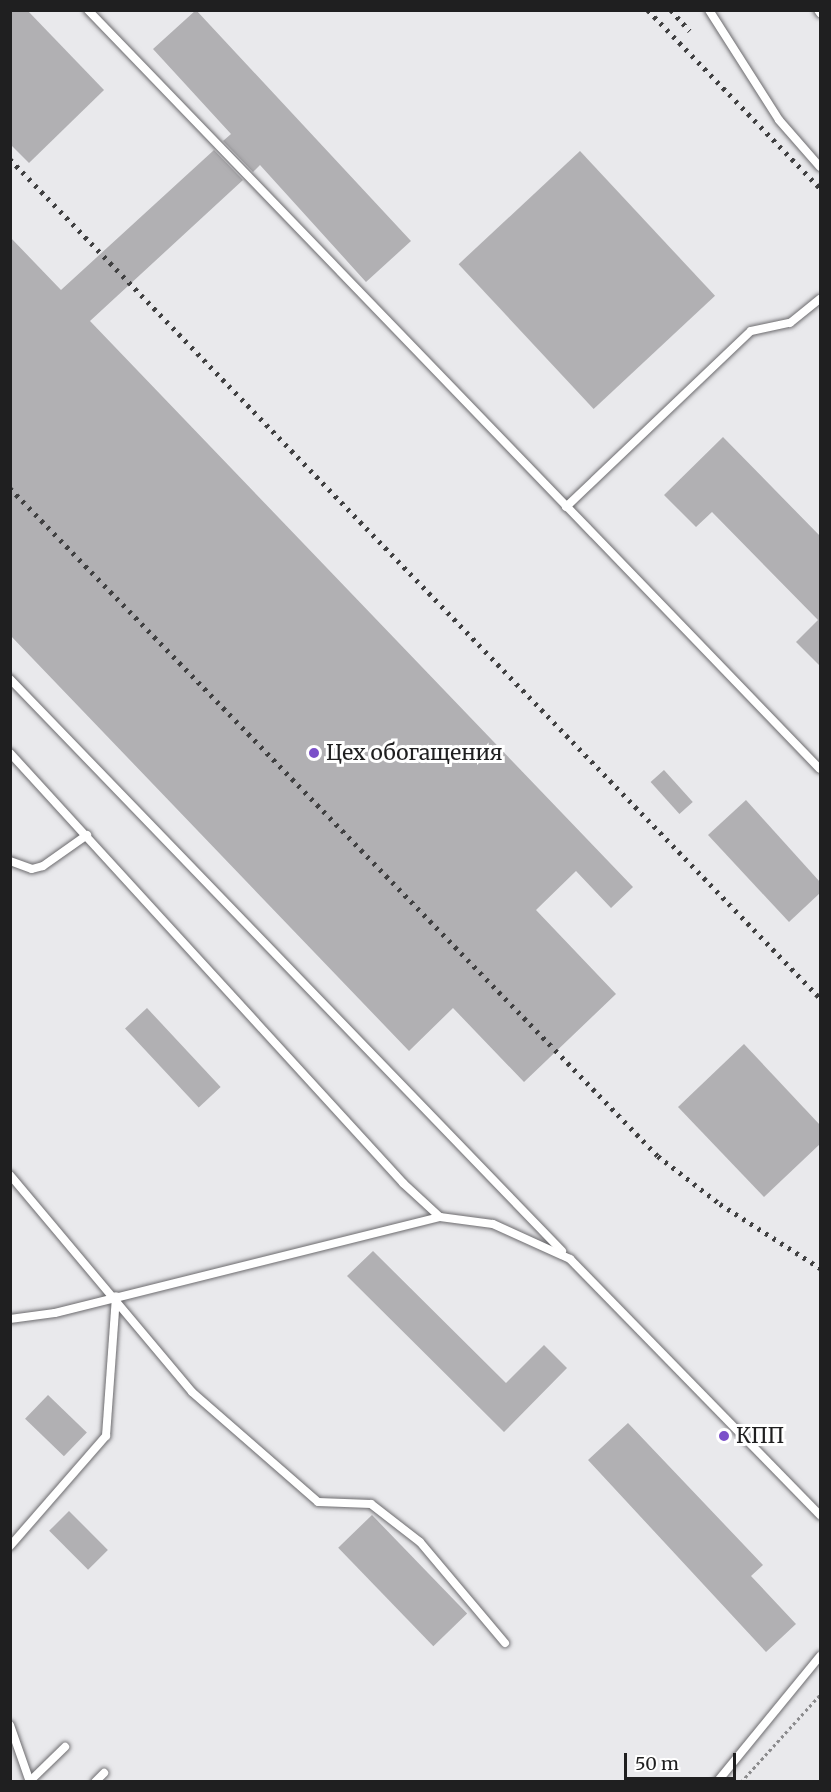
<!DOCTYPE html>
<meta charset="utf-8">
<style>
body{margin:0}
#map{position:relative;width:831px;height:1792px;overflow:hidden;background:#e9e9ec;font-family:Merriweather,serif}
div>[style]{position:absolute}
[style*='--x']{left:calc(var(--x)*1px);top:calc(var(--y)*1px);width:calc(var(--w)*1px);rotate:calc(var(--a)*1deg)}
.building>*{inset:0;background:#b1b0b3;transform-origin:0 0}
.path>*{height:3px;margin-top:-1.5px;transform-origin:0;background:repeating-linear-gradient(90deg,#8b8b8d 0 3px,transparent 0 6px)}
.roads{filter:drop-shadow(0 0 2px #6c6b6e) drop-shadow(0 0 2px #6c6b6e)}
.service>*{height:8px;margin:-4px;padding:0 4px;transform-origin:4px;border-radius:4px;background:#fff}
.rail>*{height:4.5px;margin-top:-2.25px;transform-origin:0;background:repeating-linear-gradient(90deg,#404041 0 3px,transparent 0 9px)}
.dots>*{width:16px;height:16px;translate:-50% -50%;box-sizing:border-box;border:3px solid #fff;border-radius:50%}
span{translate:-50% -50%;white-space:nowrap;text-align:center;line-height:1.15;-webkit-text-stroke:6px #fff;paint-order:stroke}
.poi-label{font-size:21px;color:#1f1f20}
.left{translate:0 -50%;text-align:left}
.frame{position:absolute;inset:0;border:12px solid #1f1f20;pointer-events:none}
.scale{position:absolute;left:624px;top:1753px;width:112px;height:27px;box-sizing:border-box;border:3px solid #1f1f20;border-top:0;padding-left:8px;font-size:18px;line-height:21px;white-space:nowrap;color:#1f1f20;-webkit-text-stroke:4px #fff;paint-order:stroke}
</style>
<div id="map">
<div class="building">
<div style="clip-path:polygon(10px 10px,27px 10px,104px 90px,29px 163px,10px 144px)"></div>
<div style="clip-path:polygon(196px 10px,411px 241px,366px 282px,260px 165px,253px 172px,223px 141px,231px 134px,153px 49px)"></div>
<div style="clip-path:polygon(214px 150px,243px 180px,90px 321px,633px 887px,611px 908px,576px 871px,536px 910px,616px 994px,524px 1082px,453px 1008px,409px 1051px,10px 635px,10px 237px,61px 290px)"></div>
<div style="left:580px;top:151px;width:198px;height:166px;rotate:47deg"></div>
<div style="clip-path:polygon(723px 437px,820px 536px,820px 666px,796px 642px,818px 620px,712px 512px,696px 527px,664px 495px)"></div>
<div style="left:664px;top:770px;width:43px;height:18px;rotate:48deg"></div>
<div style="clip-path:polygon(746px 800px,820px 882px,820px 893px,789px 922px,708px 835px)"></div>
<div style="left:147px;top:1008px;width:108px;height:30px;rotate:47deg"></div>
<div style="clip-path:polygon(744px 1044px,820px 1125px,820px 1144px,764px 1197px,678px 1107px)"></div>
<div style="clip-path:polygon(373px 1251px,506px 1383px,544px 1345px,567px 1368px,504px 1432px,347px 1276px)"></div>
<div style="left:48px;top:1395px;width:54px;height:33px;rotate:44deg"></div>
<div style="clip-path:polygon(628px 1423px,763px 1565px,751px 1576px,796px 1624px,766px 1652px,588px 1460px)"></div>
<div style="left:69px;top:1511px;width:55px;height:28px;rotate:45deg"></div>
<div style="left:372px;top:1515px;width:137px;height:47px;rotate:46deg"></div>
</div>
<div class="path">
<div style="--x:741;--y:1782;--w:118;--a:-47.8"></div>
</div>
<div class="roads">
<div class="service">
<div style="--x:88;--y:10;--w:1054;--a:46.04"></div>
<div style="--x:709;--y:10;--w:130;--a:57.5"></div>
<div style="--x:779;--y:120;--w:62;--a:48.9"></div>
<div style="--x:818;--y:10;--w:4;--a:56"></div>
<div style="--x:566;--y:507;--w:255;--a:-43.6"></div>
<div style="--x:751;--y:331;--w:40;--a:-12"></div>
<div style="--x:790;--y:323;--w:38;--a:-39"></div>
<div style="--x:10;--y:679;--w:795;--a:46.02"></div>
<div style="--x:10;--y:753;--w:583;--a:47.57"></div>
<div style="--x:403;--y:1183;--w:50;--a:42.6"></div>
<div style="--x:10;--y:861;--w:23;--a:20"></div>
<div style="--x:32;--y:869;--w:11;--a:-15"></div>
<div style="--x:43;--y:866;--w:54;--a:-35.2"></div>
<div style="--x:10;--y:1175;--w:283;--a:50"></div>
<div style="--x:192;--y:1392;--w:167;--a:41.1"></div>
<div style="--x:318;--y:1502;--w:53;--a:2.2"></div>
<div style="--x:371;--y:1504;--w:62;--a:37.8"></div>
<div style="--x:420;--y:1542;--w:132;--a:49.9"></div>
<div style="--x:10;--y:1319;--w:45;--a:-7.6"></div>
<div style="--x:55;--y:1313;--w:397;--a:-14"></div>
<div style="--x:440;--y:1217;--w:53;--a:7.5"></div>
<div style="--x:493;--y:1224;--w:85;--a:24.4"></div>
<div style="--x:570;--y:1259;--w:358;--a:45.7"></div>
<div style="--x:10;--y:1546;--w:146;--a:-48.9"></div>
<div style="--x:106;--y:1436;--w:140;--a:-85.9"></div>
<div style="--x:10;--y:1725;--w:60;--a:70.7"></div>
<div style="--x:30;--y:1781;--w:49;--a:-44.2"></div>
<div style="--x:95;--y:1782;--w:13;--a:-45"></div>
<div style="--x:717;--y:1782;--w:163;--a:-50.7"></div>
</div>
</div>
<div class="rail">
<div style="--x:648;--y:10;--w:248;--a:46"></div>
<div style="--x:671;--y:10;--w:28;--a:48"></div>
<div style="--x:10;--y:159;--w:1166;--a:46.01"></div>
<div style="--x:10;--y:488;--w:931;--a:45.87"></div>
<div style="--x:658;--y:1156;--w:78;--a:37.7"></div>
<div style="--x:720;--y:1204;--w:119;--a:32.6"></div>
</div>
<div class="dots">
<div style="left:314px;top:753px;background:#7b50c9"></div>
<div style="left:724px;top:1436px;background:#7b50c9"></div>
</div>
<div class="poi-label">
<span class="left" style="left:326px;top:753px">Цех обогащения</span>
<span class="left" style="left:736px;top:1436px">КПП</span>
</div>
<div class="frame"></div>
<div class="scale">50 m</div>
</div>
